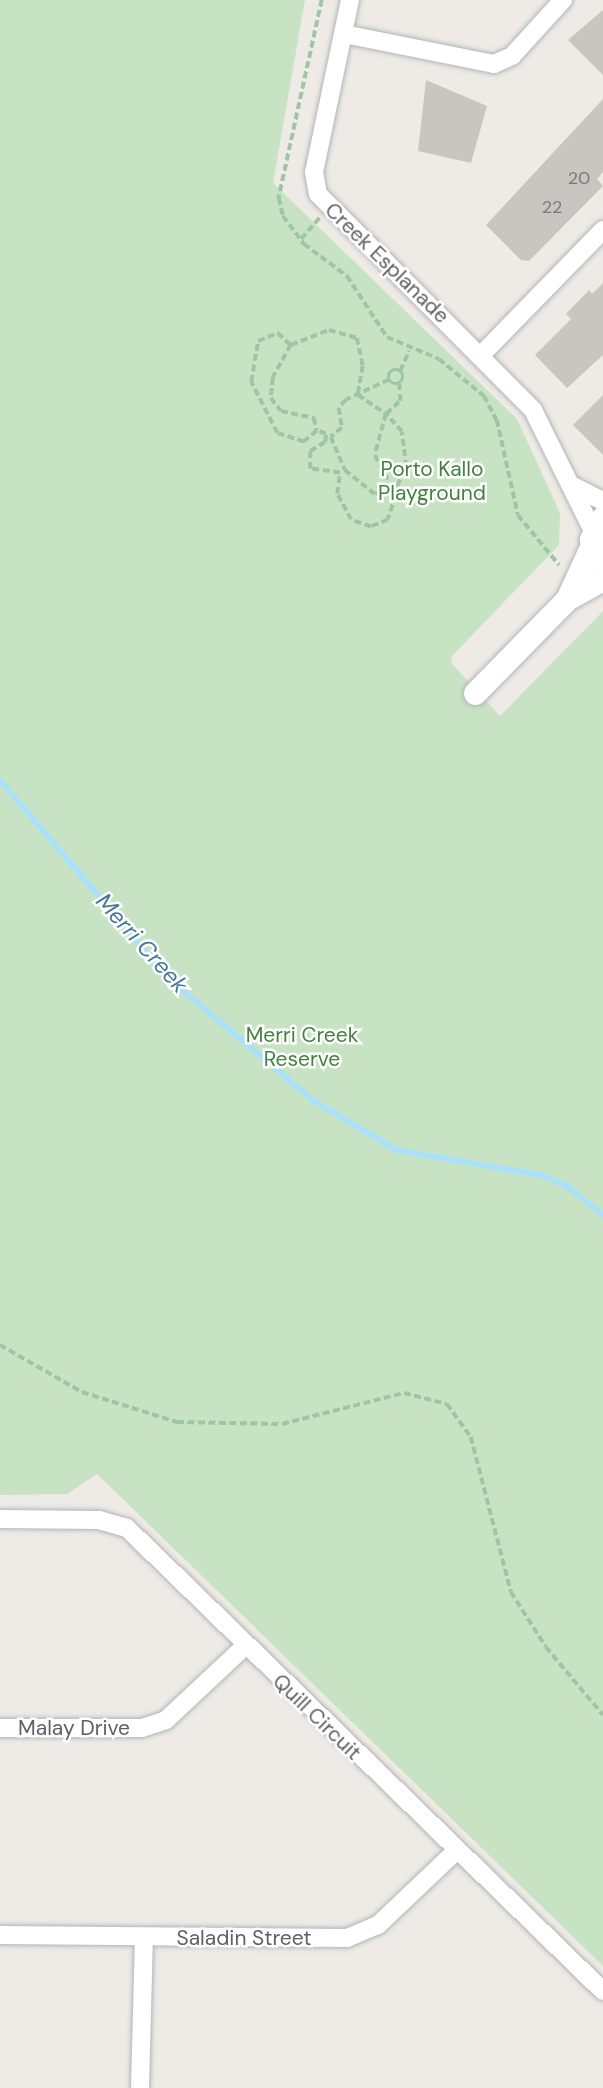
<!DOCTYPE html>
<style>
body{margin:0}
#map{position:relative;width:603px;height:2088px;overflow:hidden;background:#eeeae5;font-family:"DM Sans",sans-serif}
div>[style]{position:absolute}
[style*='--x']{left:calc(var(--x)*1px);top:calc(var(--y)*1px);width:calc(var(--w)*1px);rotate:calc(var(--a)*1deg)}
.green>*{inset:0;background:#c8e3c3}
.stream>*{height:6px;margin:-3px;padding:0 3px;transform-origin:3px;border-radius:3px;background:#abe1f8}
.building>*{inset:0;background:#c9c5c1}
.path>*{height:3.5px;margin-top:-1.75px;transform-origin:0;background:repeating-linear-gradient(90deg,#9ec6a4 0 7px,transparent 0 10.5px)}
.path>.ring{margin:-1.75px;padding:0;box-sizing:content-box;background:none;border:3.5px solid #9ec6a4;border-radius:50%}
.roads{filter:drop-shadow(0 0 2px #b2b5b8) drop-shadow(0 0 2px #b2b5b8)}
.minor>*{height:18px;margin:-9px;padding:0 9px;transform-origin:9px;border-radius:9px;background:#fff}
.tertiary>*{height:23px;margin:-11.5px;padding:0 11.5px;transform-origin:11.5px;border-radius:11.5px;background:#fff}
span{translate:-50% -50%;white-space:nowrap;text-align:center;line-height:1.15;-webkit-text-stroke:5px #fff;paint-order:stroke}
.number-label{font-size:18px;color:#777a7b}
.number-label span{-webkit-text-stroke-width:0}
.street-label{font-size:21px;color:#5c6164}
.park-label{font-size:21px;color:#43823d}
.water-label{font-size:23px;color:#437897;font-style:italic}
</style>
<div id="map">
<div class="green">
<div style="clip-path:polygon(0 0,305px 0,273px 183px,517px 419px,560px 513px,559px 545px,451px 657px,452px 664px,500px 716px,603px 611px,603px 1966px,97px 1474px,67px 1494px,0 1495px)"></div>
</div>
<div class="stream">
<div style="--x:0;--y:780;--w:260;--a:49.7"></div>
<div style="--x:168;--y:978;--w:191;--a:40.1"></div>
<div style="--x:314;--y:1101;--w:96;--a:30.6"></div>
<div style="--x:397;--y:1150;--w:145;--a:9.9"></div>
<div style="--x:540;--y:1175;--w:26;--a:21"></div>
<div style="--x:564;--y:1184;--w:50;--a:38.5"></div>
</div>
<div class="building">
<div style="clip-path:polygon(603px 10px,603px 75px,568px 40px)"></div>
<div style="clip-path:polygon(426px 80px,487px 106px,471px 163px,418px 151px)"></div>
<div style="clip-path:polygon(603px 99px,603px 172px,597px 179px,603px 186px,529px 261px,521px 260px,486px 225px)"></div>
<div style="clip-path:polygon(603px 283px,603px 355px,567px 388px,535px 355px,571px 319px,566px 314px,589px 290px,592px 294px)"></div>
<div style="clip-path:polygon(603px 395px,603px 455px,573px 425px)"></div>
</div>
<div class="path">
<div style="--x:322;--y:0;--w:203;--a:102.3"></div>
<div style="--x:279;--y:198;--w:18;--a:77"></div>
<div style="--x:283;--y:216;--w:35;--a:53"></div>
<div style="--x:304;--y:244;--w:54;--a:36.7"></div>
<div style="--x:347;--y:276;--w:73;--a:56.7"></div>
<div style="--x:387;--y:337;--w:56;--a:22.9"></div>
<div style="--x:439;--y:359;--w:58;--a:39.4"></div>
<div style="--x:484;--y:396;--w:27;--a:62"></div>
<div style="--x:497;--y:420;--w:97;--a:77.5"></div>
<div style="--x:518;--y:515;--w:65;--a:50.6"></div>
<div style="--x:301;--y:239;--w:28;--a:-49"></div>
<div style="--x:278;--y:333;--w:18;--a:43"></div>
<div style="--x:291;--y:345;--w:38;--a:119"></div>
<div style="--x:273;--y:378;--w:20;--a:96"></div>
<div style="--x:271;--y:398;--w:16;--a:52"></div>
<div style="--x:281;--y:411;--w:34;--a:12"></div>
<div style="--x:314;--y:418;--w:13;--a:77"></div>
<div style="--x:317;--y:431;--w:17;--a:140"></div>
<div style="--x:304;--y:442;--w:28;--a:-162"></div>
<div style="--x:277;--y:433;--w:57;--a:-117"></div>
<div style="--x:251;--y:382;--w:42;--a:-80.3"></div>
<div style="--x:258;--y:341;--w:22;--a:-22"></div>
<div style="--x:291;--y:345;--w:41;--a:-21.5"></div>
<div style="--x:329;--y:330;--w:29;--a:16"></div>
<div style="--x:357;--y:338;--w:29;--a:78"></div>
<div style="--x:363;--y:366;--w:29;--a:100"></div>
<div style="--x:358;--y:395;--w:34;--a:34"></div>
<div style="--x:386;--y:414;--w:42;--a:105"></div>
<div style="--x:375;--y:455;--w:45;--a:62.3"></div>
<div style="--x:396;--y:495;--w:26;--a:108"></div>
<div style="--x:388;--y:520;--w:18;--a:158"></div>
<div style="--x:371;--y:527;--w:21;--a:-161"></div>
<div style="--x:351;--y:520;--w:30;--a:-118"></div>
<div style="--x:337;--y:494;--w:21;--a:-82"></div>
<div style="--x:340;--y:473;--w:30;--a:-172"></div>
<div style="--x:310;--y:469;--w:18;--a:-90"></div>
<div style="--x:310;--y:451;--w:17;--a:-31"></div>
<div style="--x:325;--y:442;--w:8;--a:-83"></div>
<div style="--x:326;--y:434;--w:9;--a:-162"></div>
<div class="ring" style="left:389px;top:370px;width:10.5px;height:10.5px"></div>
<div style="--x:400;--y:371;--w:22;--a:-66"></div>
<div style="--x:389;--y:380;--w:47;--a:155.1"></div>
<div style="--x:346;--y:400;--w:11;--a:131"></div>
<div style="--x:339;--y:408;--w:20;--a:81"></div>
<div style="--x:342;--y:428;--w:14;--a:141"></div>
<div style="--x:331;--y:437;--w:36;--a:67"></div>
<div style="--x:345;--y:470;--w:38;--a:39"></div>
<div style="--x:375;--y:494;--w:23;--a:-20"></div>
<div style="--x:397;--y:486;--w:21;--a:-65"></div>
<div style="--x:406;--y:467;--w:35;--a:-97"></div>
<div style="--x:402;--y:432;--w:24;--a:-132"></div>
<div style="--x:386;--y:414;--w:19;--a:-43"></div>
<div style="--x:400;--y:401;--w:17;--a:-93"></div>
<div style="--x:0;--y:1345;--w:95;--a:29.8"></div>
<div style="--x:82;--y:1392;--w:100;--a:17.5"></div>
<div style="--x:177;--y:1422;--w:105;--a:1.1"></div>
<div style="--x:282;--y:1424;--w:126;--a:-14.3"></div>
<div style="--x:404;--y:1393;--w:44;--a:14.3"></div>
<div style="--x:447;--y:1404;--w:41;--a:54"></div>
<div style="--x:471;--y:1437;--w:160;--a:75.5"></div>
<div style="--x:511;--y:1592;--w:65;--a:57.5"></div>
<div style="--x:546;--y:1647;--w:89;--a:50"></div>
</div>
<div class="roads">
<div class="minor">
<div style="--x:350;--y:0;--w:176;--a:101.8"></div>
<div style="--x:314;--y:172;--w:22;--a:80"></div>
<div style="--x:318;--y:194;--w:305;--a:45.1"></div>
<div style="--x:533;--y:410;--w:135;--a:63.6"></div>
<div style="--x:344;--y:34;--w:153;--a:11.3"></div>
<div style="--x:494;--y:64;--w:20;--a:-24"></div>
<div style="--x:512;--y:56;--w:76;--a:-47.7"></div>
<div style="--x:483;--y:353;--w:172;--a:-45.7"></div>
<div style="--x:575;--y:487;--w:31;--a:27"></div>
<div style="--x:0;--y:1519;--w:99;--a:0.6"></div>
<div style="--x:99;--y:1520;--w:29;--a:16"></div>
<div style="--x:127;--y:1528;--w:664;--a:44.21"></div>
<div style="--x:0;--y:1728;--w:142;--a:0"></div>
<div style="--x:142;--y:1728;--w:25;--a:-18"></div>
<div style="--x:166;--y:1720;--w:107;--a:-43.1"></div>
<div style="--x:0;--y:1935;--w:347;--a:0.5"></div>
<div style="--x:347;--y:1938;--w:34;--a:-23"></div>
<div style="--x:378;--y:1925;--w:108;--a:-43.5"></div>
<div style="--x:140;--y:2088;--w:151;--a:-88.5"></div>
</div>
<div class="tertiary">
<div style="--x:598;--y:561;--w:23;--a:-108"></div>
<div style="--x:591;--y:539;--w:25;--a:-61"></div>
<div style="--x:567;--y:599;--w:57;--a:-65.2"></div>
<div style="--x:475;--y:693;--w:132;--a:-45.6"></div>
<div style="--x:567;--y:599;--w:41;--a:-29.1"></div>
</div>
</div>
<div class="number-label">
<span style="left:579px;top:178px">20</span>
<span style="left:552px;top:207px">22</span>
</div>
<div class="street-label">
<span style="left:387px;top:263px;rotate:44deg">Creek Esplanade</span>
<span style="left:317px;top:1717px;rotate:44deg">Quill Circuit</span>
<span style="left:74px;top:1728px">Malay Drive</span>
<span style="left:244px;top:1938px">Saladin Street</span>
</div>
<div class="park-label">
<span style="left:432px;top:481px">Porto Kallo<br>Playground</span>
<span style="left:302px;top:1047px">Merri Creek<br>Reserve</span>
</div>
<div class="water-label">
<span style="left:142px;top:943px;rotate:48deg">Merri Creek</span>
</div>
</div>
